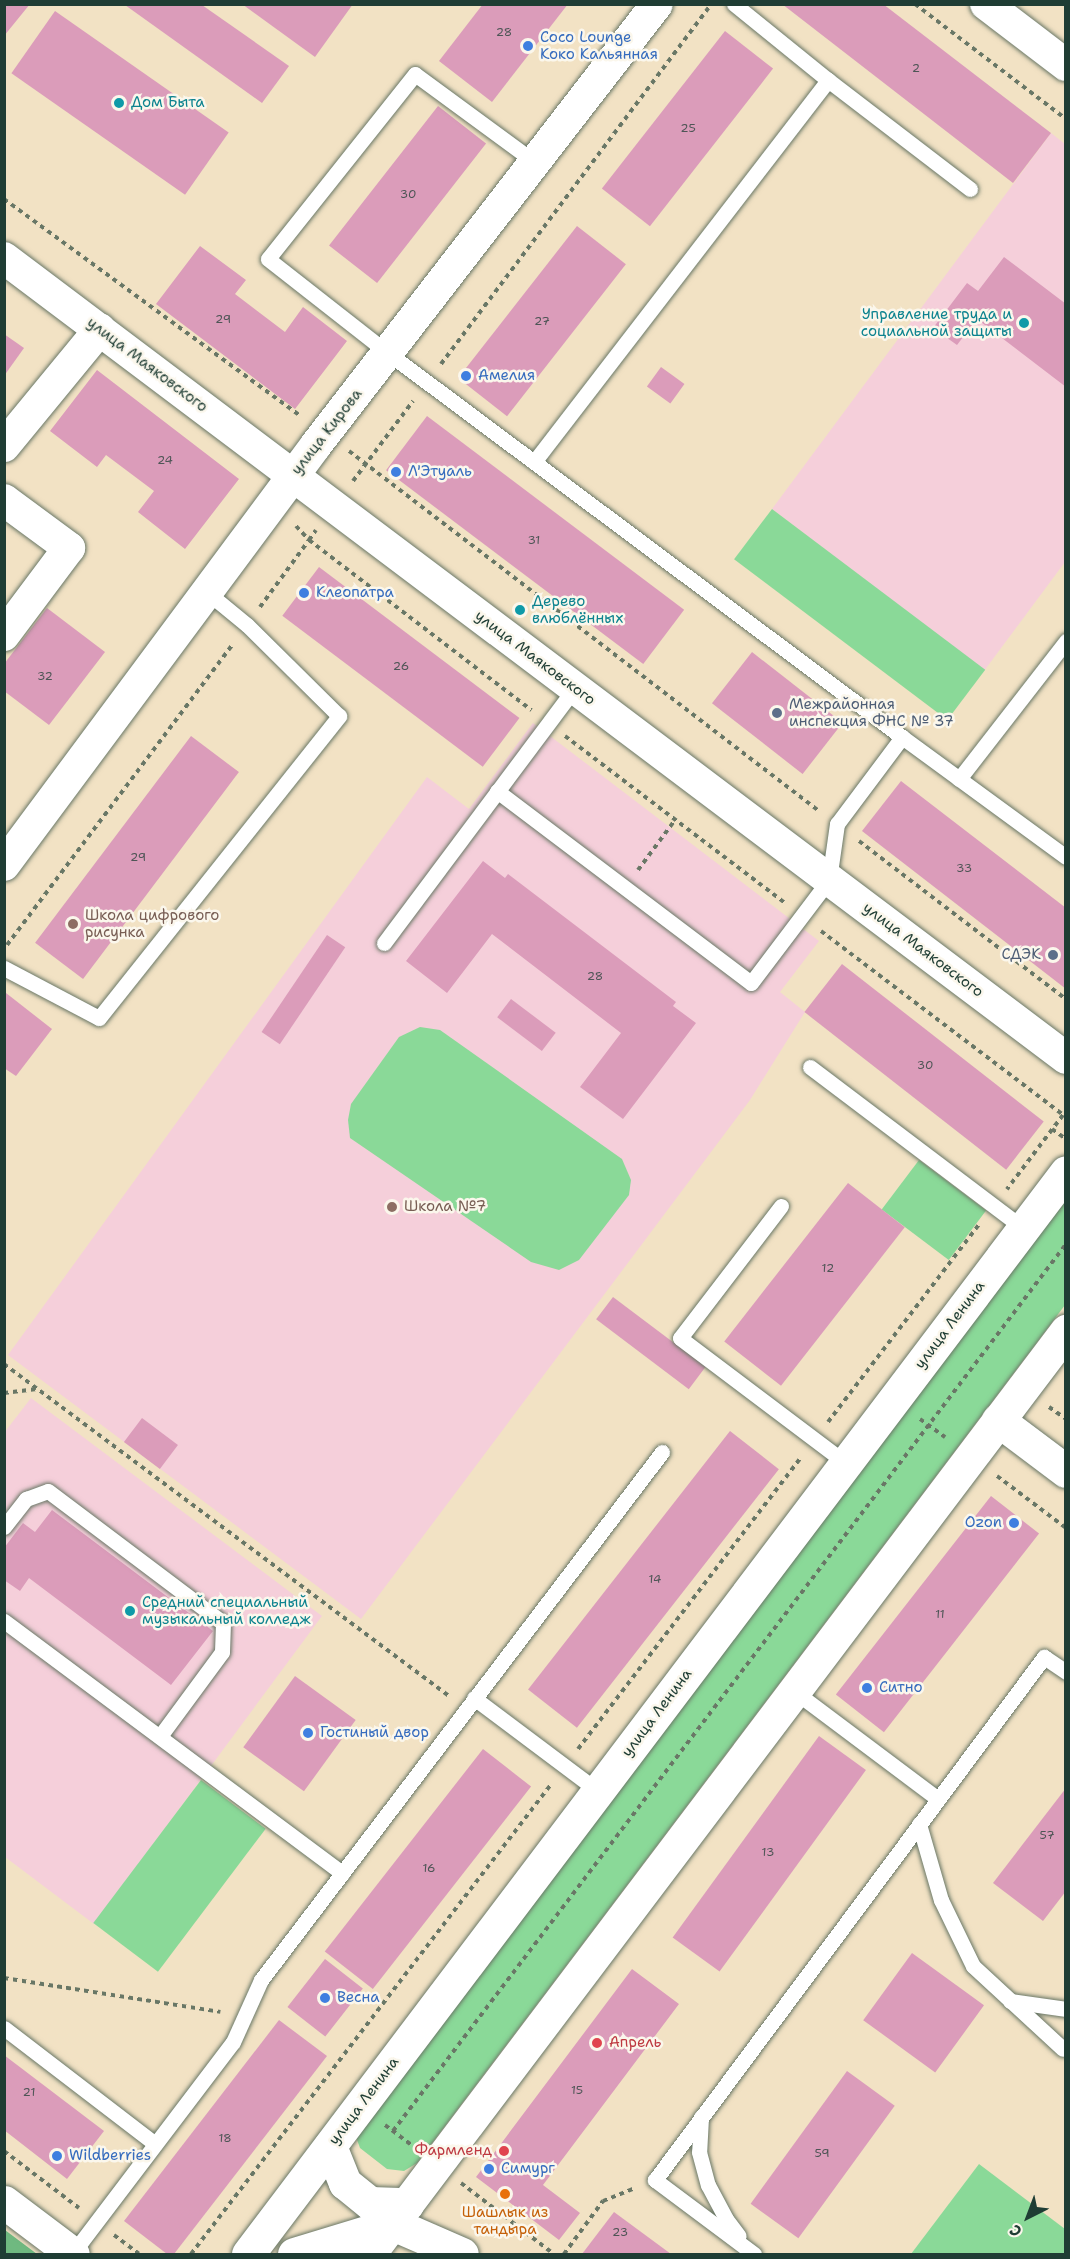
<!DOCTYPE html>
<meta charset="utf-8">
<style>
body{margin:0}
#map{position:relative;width:1070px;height:2259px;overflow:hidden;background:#f2e2c4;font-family:"Shantell Sans",sans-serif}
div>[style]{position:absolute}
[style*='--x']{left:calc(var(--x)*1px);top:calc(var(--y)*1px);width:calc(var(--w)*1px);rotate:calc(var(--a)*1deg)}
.built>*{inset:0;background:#f5cfda}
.green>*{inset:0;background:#8ad998;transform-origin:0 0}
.forest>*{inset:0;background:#6fb980}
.building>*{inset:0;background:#db9cba;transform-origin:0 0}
.path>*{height:4px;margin-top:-2px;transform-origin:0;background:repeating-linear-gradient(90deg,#697766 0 4.5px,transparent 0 9px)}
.roads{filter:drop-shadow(0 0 2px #697766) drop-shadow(0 0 2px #697766)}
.lane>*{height:15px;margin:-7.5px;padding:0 7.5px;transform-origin:7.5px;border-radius:7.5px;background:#fff}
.street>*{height:32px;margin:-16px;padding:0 16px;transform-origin:16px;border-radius:16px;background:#fff}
.secondary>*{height:33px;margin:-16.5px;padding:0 16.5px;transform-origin:16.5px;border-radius:16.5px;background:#fff}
.dots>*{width:16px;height:16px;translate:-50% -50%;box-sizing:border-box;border:3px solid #fbf7ec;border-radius:50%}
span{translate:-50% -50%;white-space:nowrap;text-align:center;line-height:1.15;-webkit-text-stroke:5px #fbf7ec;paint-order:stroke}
.number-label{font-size:12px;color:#4e5556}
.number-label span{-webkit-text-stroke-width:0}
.shop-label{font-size:15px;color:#366cbe}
.left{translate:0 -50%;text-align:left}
.right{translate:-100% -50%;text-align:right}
.culture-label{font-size:15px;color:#0d838f}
.street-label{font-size:15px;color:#1f3d34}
.service-label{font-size:15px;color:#4e5e75}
.education-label{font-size:15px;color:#785e54}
.health-label{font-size:15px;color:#be3a42}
.food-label{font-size:15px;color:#c56008}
.frame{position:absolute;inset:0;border:6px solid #1f3d34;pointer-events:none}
.north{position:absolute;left:998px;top:2187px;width:60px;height:60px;-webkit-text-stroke:4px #fbf7ec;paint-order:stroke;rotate:222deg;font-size:16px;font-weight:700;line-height:24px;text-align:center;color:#1f3d34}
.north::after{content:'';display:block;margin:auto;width:21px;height:27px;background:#1f3d34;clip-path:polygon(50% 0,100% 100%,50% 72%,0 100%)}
</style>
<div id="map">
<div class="built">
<div style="clip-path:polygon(1051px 133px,1065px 144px,1065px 562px,984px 671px,772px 509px)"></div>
<div style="clip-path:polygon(533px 723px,819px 941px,780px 992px,805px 1012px,750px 1100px,361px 1619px,8px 1355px,427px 777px,469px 809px)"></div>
<div style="clip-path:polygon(31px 1398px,322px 1616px,94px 1924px,5px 1857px,4px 1433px)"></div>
</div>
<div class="green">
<div style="left:772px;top:509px;width:267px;height:63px;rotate:37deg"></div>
<div style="clip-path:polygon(420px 1027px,440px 1030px,622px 1159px,631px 1180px,629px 1195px,579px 1260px,559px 1270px,531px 1262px,350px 1138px,348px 1120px,351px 1104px,399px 1037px)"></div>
<div style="left:919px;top:1160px;width:84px;height:62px;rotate:37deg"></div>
<div style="clip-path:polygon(1065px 1189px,1065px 1305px,417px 2163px,404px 2171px,387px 2169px,360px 2148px,355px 2134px)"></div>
<div style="left:201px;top:1780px;width:81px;height:179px;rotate:37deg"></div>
<div style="clip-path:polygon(979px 2164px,1065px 2229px,1065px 2254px,911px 2254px)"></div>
</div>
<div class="forest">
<div style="clip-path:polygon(4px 2230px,5px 2230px,37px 2254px,5px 2254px)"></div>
</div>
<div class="building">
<div style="clip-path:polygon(4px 4px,30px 4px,4px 36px)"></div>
<div style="clip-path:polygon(242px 4px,353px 4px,315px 57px)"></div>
<div style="clip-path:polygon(483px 4px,568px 4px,492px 102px,439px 61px)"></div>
<div style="clip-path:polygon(782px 4px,883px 4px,1051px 133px,1013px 183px)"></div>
<div style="clip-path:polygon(125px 5px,202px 5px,289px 66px,262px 103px)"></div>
<div style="left:55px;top:11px;width:212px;height:76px;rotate:35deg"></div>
<div style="left:725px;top:31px;width:61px;height:200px;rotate:38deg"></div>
<div style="left:438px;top:106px;width:61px;height:177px;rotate:38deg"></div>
<div style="left:577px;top:226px;width:62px;height:193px;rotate:38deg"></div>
<div style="clip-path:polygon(200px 246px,246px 280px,235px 294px,285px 332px,303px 307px,347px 341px,295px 409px,156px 304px)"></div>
<div style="clip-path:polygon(1004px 257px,1066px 304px,1066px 387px,977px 319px,957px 345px,933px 328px,967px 283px,978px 291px)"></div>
<div style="clip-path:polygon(4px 334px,24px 348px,4px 376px)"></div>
<div style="left:661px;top:367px;width:29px;height:24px;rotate:36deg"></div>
<div style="clip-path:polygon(97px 370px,239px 479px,185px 549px,138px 512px,154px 491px,106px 455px,97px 467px,50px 431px)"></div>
<div style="left:427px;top:416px;width:322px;height:68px;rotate:37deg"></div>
<div style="left:319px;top:567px;width:251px;height:61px;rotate:37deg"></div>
<div style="clip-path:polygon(47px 608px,105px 652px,49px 725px,4px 691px,4px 664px)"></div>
<div style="left:752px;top:652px;width:115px;height:65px;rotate:38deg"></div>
<div style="left:191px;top:736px;width:60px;height:259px;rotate:37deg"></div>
<div style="clip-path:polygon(901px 781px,1066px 908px,1066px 989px,862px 831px)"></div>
<div style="clip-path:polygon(483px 861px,505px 878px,508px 874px,676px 1002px,673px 1006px,696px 1023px,623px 1119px,580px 1087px,621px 1033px,492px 934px,447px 993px,406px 961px)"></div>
<div style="left:327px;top:935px;width:22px;height:117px;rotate:34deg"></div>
<div style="left:842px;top:964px;width:256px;height:61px;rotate:38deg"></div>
<div style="clip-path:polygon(6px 993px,52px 1029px,16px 1076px,4px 1068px)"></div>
<div style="left:511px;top:999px;width:56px;height:23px;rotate:37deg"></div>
<div style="left:848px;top:1183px;width:72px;height:201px;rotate:38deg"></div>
<div style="left:613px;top:1297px;width:116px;height:28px;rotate:37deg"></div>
<div style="left:142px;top:1418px;width:45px;height:30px;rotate:37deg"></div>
<div style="left:730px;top:1431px;width:62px;height:328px;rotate:38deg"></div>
<div style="left:991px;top:1496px;width:61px;height:252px;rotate:38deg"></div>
<div style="clip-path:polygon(52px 1510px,213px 1631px,171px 1685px,29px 1578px,20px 1591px,4px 1580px,4px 1548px,23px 1523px,35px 1532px)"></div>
<div style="left:295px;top:1676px;width:75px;height:88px;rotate:36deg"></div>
<div style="left:819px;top:1736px;width:58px;height:249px;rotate:36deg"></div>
<div style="left:483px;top:1749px;width:61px;height:257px;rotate:38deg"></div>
<div style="clip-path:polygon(1066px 1788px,1066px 1891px,1043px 1921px,993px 1883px)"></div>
<div style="left:912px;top:1953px;width:89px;height:83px;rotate:36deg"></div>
<div style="left:325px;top:1959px;width:48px;height:61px;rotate:38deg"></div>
<div style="clip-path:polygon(632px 1969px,679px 2004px,543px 2185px,580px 2213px,559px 2240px,476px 2177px)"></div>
<div style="clip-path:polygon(279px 2020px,327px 2056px,174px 2254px,167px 2254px,124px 2221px)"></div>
<div style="clip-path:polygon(4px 2055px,104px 2131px,67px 2179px,4px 2130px)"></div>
<div style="left:847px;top:2071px;width:59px;height:164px;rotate:36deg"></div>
<div style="clip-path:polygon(614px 2212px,671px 2254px,582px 2254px)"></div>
</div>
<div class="path">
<div style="--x:915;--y:4;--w:190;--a:37.3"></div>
<div style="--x:4;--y:199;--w:366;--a:36.2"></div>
<div style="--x:441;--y:364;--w:449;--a:-53.1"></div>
<div style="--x:349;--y:451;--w:592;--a:37.45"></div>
<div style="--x:353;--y:481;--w:100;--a:-53.1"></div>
<div style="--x:296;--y:526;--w:19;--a:47"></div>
<div style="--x:309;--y:540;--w:12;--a:-55"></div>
<div style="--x:260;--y:607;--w:83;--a:-53.8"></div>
<div style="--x:309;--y:540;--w:280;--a:37.4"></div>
<div style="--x:565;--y:736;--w:275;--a:37.2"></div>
<div style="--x:859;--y:841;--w:260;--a:37.4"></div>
<div style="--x:638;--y:870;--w:62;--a:-53.5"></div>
<div style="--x:821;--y:931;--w:304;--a:37.2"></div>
<div style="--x:1063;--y:1115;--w:93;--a:127.1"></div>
<div style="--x:7;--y:945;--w:376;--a:-53.1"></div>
<div style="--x:1052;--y:1129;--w:17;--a:36"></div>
<div style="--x:4;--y:1364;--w:555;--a:36.73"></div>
<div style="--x:4;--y:1393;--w:33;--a:-7"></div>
<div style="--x:1049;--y:1407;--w:21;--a:35"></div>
<div style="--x:920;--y:1419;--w:31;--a:36"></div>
<div style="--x:828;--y:1422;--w:250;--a:-52.6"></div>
<div style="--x:997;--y:1476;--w:86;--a:37"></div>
<div style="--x:578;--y:1749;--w:367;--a:-52.6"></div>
<div style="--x:4;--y:1978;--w:219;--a:8.9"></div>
<div style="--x:385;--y:2125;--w:35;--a:37"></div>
<div style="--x:393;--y:2131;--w:1113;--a:-52.81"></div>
<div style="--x:4;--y:2151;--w:94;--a:37.2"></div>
<div style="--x:461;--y:2183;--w:117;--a:37.4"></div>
<div style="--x:114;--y:2235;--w:31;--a:37"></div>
<div style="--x:191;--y:2254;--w:593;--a:-52.53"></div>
<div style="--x:564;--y:2254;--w:66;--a:-53.7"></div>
<div style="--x:603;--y:2201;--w:35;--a:-22"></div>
</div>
<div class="roads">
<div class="lane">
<div style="--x:734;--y:4;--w:121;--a:39"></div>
<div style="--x:536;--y:163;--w:150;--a:-143.7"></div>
<div style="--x:415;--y:74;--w:236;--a:128.5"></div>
<div style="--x:268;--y:259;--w:152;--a:38.1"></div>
<div style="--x:388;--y:353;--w:642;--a:36.76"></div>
<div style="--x:534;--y:462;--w:482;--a:-52.4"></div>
<div style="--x:828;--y:80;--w:179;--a:37.5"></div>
<div style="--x:959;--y:779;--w:175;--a:-52.2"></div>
<div style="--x:497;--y:791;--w:318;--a:37.1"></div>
<div style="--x:751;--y:983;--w:129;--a:-52.9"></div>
<div style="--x:829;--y:880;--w:57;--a:-81.9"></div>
<div style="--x:837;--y:824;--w:109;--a:-53.2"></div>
<div style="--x:902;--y:737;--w:203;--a:36.2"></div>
<div style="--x:384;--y:943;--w:319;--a:-53.2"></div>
<div style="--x:4;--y:968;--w:107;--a:27.8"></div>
<div style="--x:99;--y:1018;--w:386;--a:-51.5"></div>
<div style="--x:339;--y:716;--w:129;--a:-135.3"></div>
<div style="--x:247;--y:625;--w:52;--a:-140.5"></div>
<div style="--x:810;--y:1067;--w:267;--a:37.1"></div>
<div style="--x:781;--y:1206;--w:166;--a:127.4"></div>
<div style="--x:680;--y:1338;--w:208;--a:37"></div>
<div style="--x:4;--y:1527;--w:36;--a:-52"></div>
<div style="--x:26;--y:1499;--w:23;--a:-20"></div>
<div style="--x:48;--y:1491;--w:219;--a:37"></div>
<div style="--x:223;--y:1623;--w:29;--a:92"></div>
<div style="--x:222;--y:1652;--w:104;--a:126.4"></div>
<div style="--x:4;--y:1621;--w:422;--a:36.7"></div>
<div style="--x:794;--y:1691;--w:180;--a:36.9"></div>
<div style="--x:474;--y:1698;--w:155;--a:36.9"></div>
<div style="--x:919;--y:1824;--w:79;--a:73.9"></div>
<div style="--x:941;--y:1900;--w:73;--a:64.1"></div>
<div style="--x:973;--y:1966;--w:122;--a:42.7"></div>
<div style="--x:1010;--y:2001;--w:57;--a:8.1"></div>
<div style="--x:4;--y:2028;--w:190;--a:37.5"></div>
<div style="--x:701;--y:2117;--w:35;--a:93"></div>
<div style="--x:699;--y:2152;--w:34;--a:75"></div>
<div style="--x:708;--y:2185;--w:38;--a:62"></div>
<div style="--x:726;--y:2219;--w:21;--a:53"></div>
<div style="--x:72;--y:2254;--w:266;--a:-52.8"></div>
<div style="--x:233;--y:2042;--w:68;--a:-65.7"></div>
<div style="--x:261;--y:1980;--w:663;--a:-52.78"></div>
<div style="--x:754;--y:2254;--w:124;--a:-143.2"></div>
<div style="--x:655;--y:2180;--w:652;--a:-53.36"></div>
<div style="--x:1044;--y:1657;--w:27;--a:34"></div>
</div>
<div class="street">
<div style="--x:986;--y:4;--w:101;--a:37.3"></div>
<div style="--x:4;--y:258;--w:1330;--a:36.99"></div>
<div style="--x:4;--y:446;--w:151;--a:-50.6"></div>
<div style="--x:4;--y:500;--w:81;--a:36.4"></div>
<div style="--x:69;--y:548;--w:109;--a:126.8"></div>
<div style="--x:4;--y:865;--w:523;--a:-53.39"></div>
<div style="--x:316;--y:445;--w:557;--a:-52.29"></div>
</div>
<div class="secondary">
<div style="--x:998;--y:1420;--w:85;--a:36.9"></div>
<div style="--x:330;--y:2146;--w:40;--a:68"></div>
<div style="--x:345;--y:2183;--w:32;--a:39"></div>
<div style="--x:370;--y:2203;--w:37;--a:2"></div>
<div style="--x:4;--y:2202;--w:86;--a:37"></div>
<div style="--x:248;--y:2254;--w:1356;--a:-52.91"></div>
<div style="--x:294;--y:2254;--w:103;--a:-16.9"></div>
<div style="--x:393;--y:2224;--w:75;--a:23.5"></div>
<div style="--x:369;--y:2254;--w:1157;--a:-52.94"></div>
</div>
</div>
<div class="dots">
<div style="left:528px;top:46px;background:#3f7fe0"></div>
<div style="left:119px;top:103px;background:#0f9aa8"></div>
<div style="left:1024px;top:323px;background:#0f9aa8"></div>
<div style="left:466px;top:376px;background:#3f7fe0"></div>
<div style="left:396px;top:472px;background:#3f7fe0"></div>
<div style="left:304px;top:593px;background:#3f7fe0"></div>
<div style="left:520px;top:610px;background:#0f9aa8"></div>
<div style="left:777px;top:713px;background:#5c6f8a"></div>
<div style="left:73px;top:924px;background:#8d6e63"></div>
<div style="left:1053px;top:955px;background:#5c6f8a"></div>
<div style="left:392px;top:1207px;background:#8d6e63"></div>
<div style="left:1014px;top:1523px;background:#3f7fe0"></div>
<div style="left:130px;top:1611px;background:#0f9aa8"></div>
<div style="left:867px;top:1688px;background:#3f7fe0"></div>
<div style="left:308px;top:1733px;background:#3f7fe0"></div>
<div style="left:325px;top:1998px;background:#3f7fe0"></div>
<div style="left:597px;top:2043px;background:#e0444e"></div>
<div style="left:504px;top:2151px;background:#e0444e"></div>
<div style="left:57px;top:2156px;background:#3f7fe0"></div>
<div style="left:489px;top:2169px;background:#3f7fe0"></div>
<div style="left:505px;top:2194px;background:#e8710a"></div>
</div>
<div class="number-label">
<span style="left:504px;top:33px">28</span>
<span style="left:916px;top:69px">2</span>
<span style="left:688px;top:129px">25</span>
<span style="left:408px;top:195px">30</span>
<span style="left:223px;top:320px">29</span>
<span style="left:542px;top:322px">27</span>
<span style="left:165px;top:461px">24</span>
<span style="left:534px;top:541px">31</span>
<span style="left:401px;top:667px">26</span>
<span style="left:45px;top:677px">32</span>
<span style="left:138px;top:858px">29</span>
<span style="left:964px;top:869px">33</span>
<span style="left:595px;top:977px">28</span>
<span style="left:925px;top:1066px">30</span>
<span style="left:828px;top:1269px">12</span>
<span style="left:655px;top:1580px">14</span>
<span style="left:940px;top:1615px">11</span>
<span style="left:1047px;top:1836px">57</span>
<span style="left:768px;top:1853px">13</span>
<span style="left:429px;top:1869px">16</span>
<span style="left:577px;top:2091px">15</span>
<span style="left:29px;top:2093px">21</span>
<span style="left:225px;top:2139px">18</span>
<span style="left:822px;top:2154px">59</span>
<span style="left:620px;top:2233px">23</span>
</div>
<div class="shop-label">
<span class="left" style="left:540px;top:46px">Coco Lounge<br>Коко Кальянная</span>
<span class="left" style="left:478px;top:376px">Амелия</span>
<span class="left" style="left:408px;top:472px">Л'Этуаль</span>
<span class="left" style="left:316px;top:593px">Клеопатра</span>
<span class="right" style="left:1002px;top:1523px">Ozon</span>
<span class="left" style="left:879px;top:1688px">Ситно</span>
<span class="left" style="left:320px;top:1733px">Гостиный двор</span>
<span class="left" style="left:337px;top:1998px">Весна</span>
<span class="left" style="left:69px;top:2156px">Wildberries</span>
<span class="left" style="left:501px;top:2169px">Симург</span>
</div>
<div class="culture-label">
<span class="left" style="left:131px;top:103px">Дом Быта</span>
<span class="right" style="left:1012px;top:323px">Управление труда и<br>социальной защиты</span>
<span class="left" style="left:532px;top:610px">Дерево<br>влюблённых</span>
<span class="left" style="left:142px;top:1611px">Средний специальный<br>музыкальный колледж</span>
</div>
<div class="street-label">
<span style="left:147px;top:365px;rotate:37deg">улица Маяковского</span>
<span style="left:327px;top:432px;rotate:-52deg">улица Кирова</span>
<span style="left:535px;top:658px;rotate:37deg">улица Маяковского</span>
<span style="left:923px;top:950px;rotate:37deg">улица Маяковского</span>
<span style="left:950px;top:1325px;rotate:-53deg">улица Ленина</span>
<span style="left:657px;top:1713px;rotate:-53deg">улица Ленина</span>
<span style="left:364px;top:2101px;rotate:-53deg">улица Ленина</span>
</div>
<div class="service-label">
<span class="left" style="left:789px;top:713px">Межрайонная<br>инспекция ФНС № 37</span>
<span class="right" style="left:1041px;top:955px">СДЭК</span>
</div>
<div class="education-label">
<span class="left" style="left:85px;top:924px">Школа цифрового<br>рисунка</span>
<span class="left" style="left:404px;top:1207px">Школа №7</span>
</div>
<div class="health-label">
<span class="left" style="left:609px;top:2043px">Апрель</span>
<span class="right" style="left:492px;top:2151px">Фармленд</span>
</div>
<div class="food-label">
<span style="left:505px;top:2221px">Шашлык из<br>тандыра</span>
</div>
<div class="frame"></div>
<div class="north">С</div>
</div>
